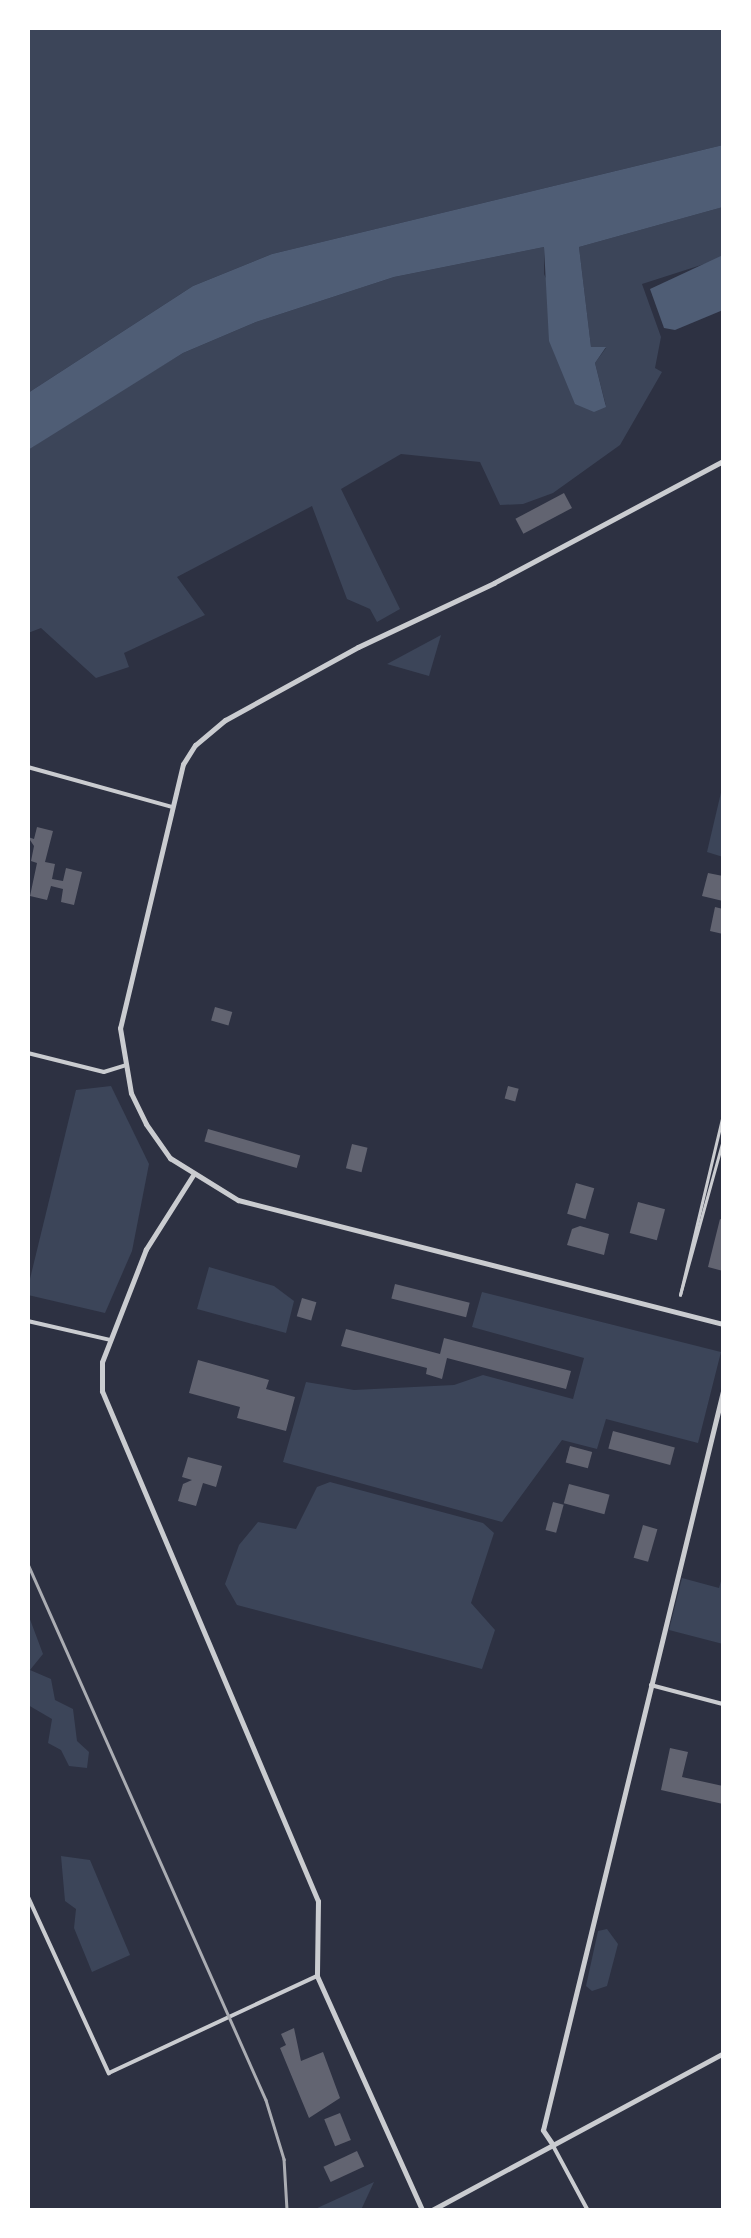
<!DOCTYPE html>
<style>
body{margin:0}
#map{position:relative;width:751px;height:2238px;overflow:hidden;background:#2d3142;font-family:"Nunito Sans",sans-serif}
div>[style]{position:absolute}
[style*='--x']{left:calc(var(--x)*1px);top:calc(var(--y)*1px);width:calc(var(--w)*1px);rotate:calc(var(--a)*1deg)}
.green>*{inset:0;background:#3c4559}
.water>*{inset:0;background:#4f5d75}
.building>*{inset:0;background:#626471;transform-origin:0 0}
.pedestrian>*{height:2.5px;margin:-1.25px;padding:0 1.25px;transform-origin:1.25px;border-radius:1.25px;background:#caccd0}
.minor>*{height:3.5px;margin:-1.75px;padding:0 1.75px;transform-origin:1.75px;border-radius:1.75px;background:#caccd0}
.tertiary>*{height:5px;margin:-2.5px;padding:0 2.5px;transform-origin:2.5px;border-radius:2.5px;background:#caccd0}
.rail>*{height:2.5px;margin:-1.25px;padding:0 1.25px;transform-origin:1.25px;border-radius:1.25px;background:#abadb3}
span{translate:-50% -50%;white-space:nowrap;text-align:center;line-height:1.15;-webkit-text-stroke:7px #fff;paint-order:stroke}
.frame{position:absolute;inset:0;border:30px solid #fff;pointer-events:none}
</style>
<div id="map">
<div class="green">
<div style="clip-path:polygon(28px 28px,723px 28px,723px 145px,272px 254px,193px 286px,28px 393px)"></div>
<div style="clip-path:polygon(723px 207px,723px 258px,642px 284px,661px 337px,655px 368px,662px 372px,620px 445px,553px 493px,523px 504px,500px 505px,480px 462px,401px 454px,341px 489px,400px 609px,377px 622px,370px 609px,347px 599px,312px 506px,177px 577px,205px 615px,124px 653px,129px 667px,96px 678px,41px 628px,28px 633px,28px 450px,60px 428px,183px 353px,256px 322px,394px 277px,544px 247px,544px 274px,606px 406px,595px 363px,606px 348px,591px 347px,579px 247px)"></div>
<div style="clip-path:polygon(441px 635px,429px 676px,387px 664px)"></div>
<div style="clip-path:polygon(723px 784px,723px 857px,707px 852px)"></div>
<div style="clip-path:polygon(111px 1086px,149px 1164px,132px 1251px,105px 1313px,28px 1295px,28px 1287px,76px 1090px)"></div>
<div style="clip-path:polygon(209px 1267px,274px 1286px,294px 1301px,286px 1333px,197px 1309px)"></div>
<div style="clip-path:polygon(482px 1292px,721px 1352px,698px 1443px,606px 1419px,597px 1449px,562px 1440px,502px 1522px,283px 1462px,306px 1382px,354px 1390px,454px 1385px,483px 1375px,573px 1399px,584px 1358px,472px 1327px)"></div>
<div style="clip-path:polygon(330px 1482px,483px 1523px,494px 1533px,471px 1603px,495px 1630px,482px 1669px,237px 1605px,225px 1584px,239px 1545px,258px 1522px,296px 1529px,317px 1487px)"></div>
<div style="clip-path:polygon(723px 1574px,723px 1644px,669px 1630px,682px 1578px,719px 1588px)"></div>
<div style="clip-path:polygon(28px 1614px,43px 1654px,30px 1670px,51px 1679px,55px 1700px,73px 1709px,77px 1741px,89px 1752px,87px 1768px,69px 1766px,61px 1750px,48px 1743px,52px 1719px,28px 1705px)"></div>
<div style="clip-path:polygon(61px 1856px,90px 1860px,130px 1955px,92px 1972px,74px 1928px,76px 1909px,65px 1901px)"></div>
<div style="clip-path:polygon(607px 1929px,618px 1944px,607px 1986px,592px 1991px,586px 1986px,598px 1931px)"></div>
<div style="clip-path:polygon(374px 2182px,361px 2210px,313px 2210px)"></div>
</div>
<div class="water">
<div style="clip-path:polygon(723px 145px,723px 207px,579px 247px,591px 347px,606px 347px,595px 363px,606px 407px,594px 412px,575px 404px,549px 341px,544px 247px,394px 277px,256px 322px,183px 353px,28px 450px,28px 393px,193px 286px,272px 254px)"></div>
<div style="clip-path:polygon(723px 255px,723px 310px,675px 330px,664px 328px,650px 289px)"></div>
</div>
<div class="building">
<div style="left:564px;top:493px;width:17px;height:55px;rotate:62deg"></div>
<div style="clip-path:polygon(37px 827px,53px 831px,45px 862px,55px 864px,52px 879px,63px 881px,66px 868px,82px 872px,74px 905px,61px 902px,63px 889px,51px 886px,47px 900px,30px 896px,37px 863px,31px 861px,34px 846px,28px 837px,34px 839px)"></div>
<div style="clip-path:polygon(708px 873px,723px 876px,723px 901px,702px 896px)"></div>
<div style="clip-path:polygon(715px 907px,723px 909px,723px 934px,710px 931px)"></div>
<div style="left:215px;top:1007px;width:18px;height:14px;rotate:16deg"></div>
<div style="left:508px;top:1086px;width:11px;height:13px;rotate:15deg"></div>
<div style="left:208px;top:1129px;width:96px;height:13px;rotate:16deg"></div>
<div style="left:352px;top:1144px;width:16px;height:25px;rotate:14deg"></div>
<div style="left:576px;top:1183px;width:19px;height:32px;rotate:16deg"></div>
<div style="left:638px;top:1202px;width:28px;height:32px;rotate:15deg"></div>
<div style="clip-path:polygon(720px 1219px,723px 1220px,723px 1271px,708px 1267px)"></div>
<div style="clip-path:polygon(580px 1226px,609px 1234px,604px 1255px,567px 1245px,572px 1229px)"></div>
<div style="left:395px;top:1284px;width:77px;height:15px;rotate:14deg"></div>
<div style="left:302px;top:1298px;width:15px;height:19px;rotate:16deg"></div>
<div style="clip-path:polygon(346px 1329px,440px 1354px,444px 1338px,571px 1371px,566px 1389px,447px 1358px,442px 1379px,426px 1374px,427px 1368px,341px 1346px)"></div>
<div style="clip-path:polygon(198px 1360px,269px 1380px,266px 1389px,295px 1397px,286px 1431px,237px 1418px,240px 1407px,189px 1393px)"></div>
<div style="left:613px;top:1431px;width:64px;height:18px;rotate:15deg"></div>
<div style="left:570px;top:1446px;width:23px;height:17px;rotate:15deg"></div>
<div style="clip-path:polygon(188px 1457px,222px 1466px,216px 1487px,203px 1483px,196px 1506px,178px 1501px,183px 1484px,192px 1480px,182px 1477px)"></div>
<div style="left:569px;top:1484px;width:42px;height:20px;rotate:15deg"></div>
<div style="left:553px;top:1502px;width:11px;height:29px;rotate:15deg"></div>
<div style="left:643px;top:1525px;width:15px;height:34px;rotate:16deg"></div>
<div style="clip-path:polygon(670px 1748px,688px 1752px,682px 1777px,723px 1786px,723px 1804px,661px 1790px)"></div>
<div style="clip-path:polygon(294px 2028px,301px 2061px,323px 2052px,340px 2098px,309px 2118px,280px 2048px,286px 2045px,281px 2034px)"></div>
<div style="left:340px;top:2113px;width:29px;height:17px;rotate:68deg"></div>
<div style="left:357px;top:2151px;width:17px;height:37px;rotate:65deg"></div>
</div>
<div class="pedestrian">
<div style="--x:680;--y:1295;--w:185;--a:-76.6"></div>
<div style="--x:680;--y:1295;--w:161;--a:-74.5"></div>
</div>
<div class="minor">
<div style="--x:28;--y:767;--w:149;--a:15.5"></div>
<div style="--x:28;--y:1053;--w:78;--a:14"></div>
<div style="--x:104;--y:1072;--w:21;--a:-17"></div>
<div style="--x:28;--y:1321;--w:85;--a:12.9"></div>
<div style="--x:651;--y:1685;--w:74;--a:14.8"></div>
<div style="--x:28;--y:1896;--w:195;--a:65.4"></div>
<div style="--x:109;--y:2073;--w:230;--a:-25"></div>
<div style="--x:553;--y:2145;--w:74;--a:61.7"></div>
</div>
<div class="tertiary">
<div style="--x:723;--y:461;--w:259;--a:152"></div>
<div style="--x:494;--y:583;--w:150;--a:154.8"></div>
<div style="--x:358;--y:647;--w:152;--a:151.2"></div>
<div style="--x:225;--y:720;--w:39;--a:140"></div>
<div style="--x:195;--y:745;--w:22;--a:122"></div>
<div style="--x:183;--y:764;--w:271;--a:103.4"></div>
<div style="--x:120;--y:1028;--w:66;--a:80.4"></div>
<div style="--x:131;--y:1093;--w:34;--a:64"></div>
<div style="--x:146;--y:1124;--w:42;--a:54.8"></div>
<div style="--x:170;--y:1158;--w:80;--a:31.7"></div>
<div style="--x:238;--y:1200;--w:501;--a:14.34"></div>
<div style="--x:193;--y:1175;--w:88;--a:122.4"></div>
<div style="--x:146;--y:1249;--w:121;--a:111.3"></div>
<div style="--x:102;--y:1362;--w:29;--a:90"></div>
<div style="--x:102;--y:1391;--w:554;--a:67.05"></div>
<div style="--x:318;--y:1901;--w:75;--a:90.8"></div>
<div style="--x:317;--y:1976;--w:256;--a:65.8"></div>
<div style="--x:553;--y:2145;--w:18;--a:-124"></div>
<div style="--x:543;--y:2130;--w:761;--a:-76.31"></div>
<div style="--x:432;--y:2210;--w:331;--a:-28.3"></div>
</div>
<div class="rail">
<div style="--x:28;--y:1564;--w:586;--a:66.06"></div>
<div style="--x:266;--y:2100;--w:62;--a:73"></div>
<div style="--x:284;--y:2159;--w:51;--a:86.6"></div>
</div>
<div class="frame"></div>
</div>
